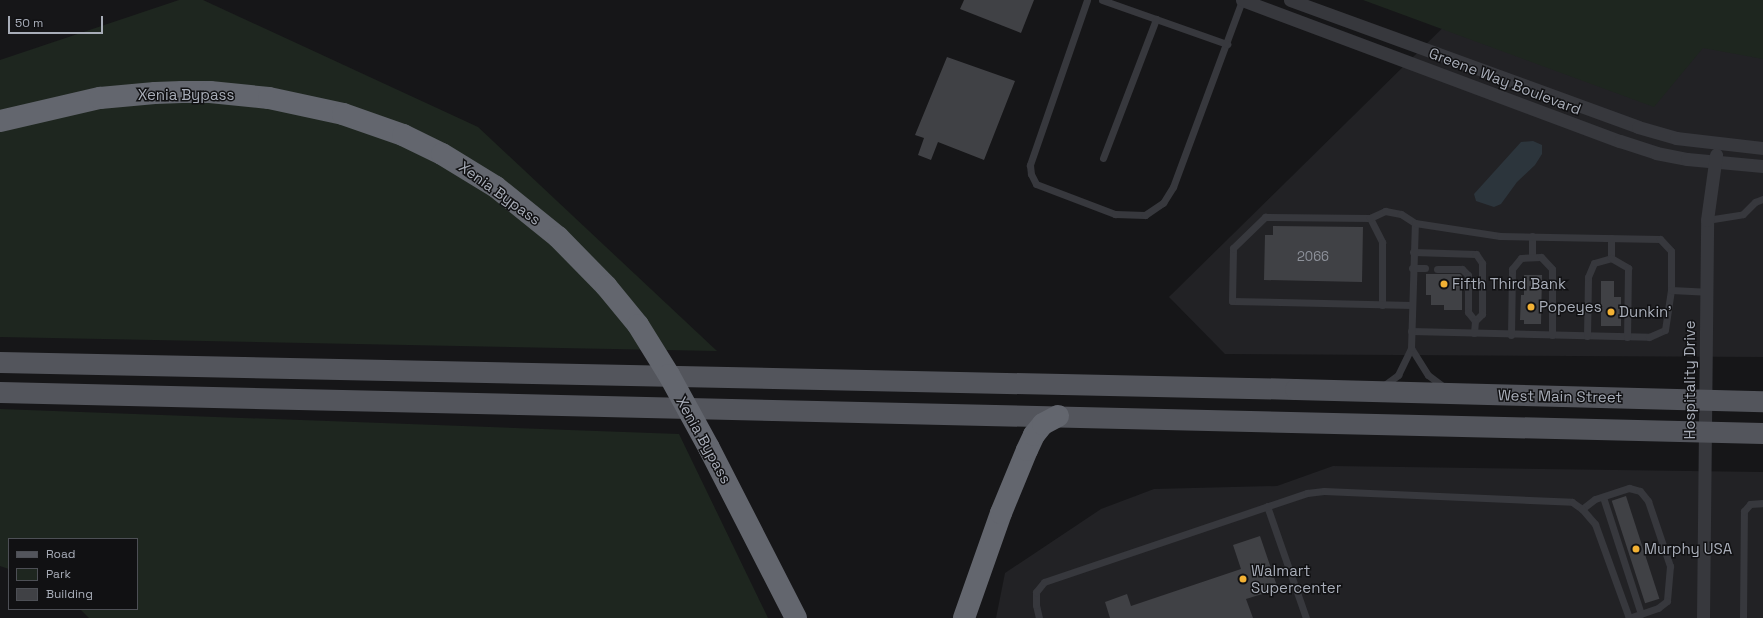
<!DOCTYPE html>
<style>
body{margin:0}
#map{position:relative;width:1763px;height:618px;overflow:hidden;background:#161618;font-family:"Space Grotesk",sans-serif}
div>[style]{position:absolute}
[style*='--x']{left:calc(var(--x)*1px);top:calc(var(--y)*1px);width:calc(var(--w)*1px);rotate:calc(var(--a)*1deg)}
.built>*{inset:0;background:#222225}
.green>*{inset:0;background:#1e261f}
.water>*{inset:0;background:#2c353c}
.building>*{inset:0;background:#404145;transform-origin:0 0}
.lane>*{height:7px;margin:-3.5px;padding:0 3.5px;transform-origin:3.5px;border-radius:3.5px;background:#37383d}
.street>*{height:13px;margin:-6.5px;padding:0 6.5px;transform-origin:6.5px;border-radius:6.5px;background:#37383d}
.primary>*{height:21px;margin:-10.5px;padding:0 10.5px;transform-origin:10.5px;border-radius:10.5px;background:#53555c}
.highway>*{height:22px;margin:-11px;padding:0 11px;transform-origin:11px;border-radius:11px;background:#63666e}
.highway-bridge>*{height:22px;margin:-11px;padding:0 11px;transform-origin:11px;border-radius:11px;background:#63666e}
.dots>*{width:11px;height:11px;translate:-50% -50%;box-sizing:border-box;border:2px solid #111113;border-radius:50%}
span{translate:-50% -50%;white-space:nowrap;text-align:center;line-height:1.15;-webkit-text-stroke:3px #111113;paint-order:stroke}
.number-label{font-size:13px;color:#8e929b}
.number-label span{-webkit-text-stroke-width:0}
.street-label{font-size:15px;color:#a8adb8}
.poi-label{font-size:15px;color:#a8adb8}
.left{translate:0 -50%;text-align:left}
.legend{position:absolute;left:8px;top:538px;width:130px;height:72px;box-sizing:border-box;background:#111113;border:1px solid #4d4f55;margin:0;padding:5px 7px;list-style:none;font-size:12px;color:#a8adb8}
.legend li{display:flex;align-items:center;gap:8px;height:20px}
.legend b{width:20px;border:1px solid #4d4f55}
.scale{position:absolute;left:8px;top:16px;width:95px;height:18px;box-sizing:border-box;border:2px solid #a8adb8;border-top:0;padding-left:5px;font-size:12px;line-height:14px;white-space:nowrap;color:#a8adb8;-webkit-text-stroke:3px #111113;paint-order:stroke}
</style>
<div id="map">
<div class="built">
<div style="clip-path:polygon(1471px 0,1763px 0,1763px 357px,1225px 354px,1169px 297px)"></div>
<div style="clip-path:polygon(1333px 466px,1763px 472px,1763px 618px,996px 618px,1005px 573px,1101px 509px,1154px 489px,1277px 486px)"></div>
</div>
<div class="green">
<div style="clip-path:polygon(179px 0,203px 0,478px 127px,717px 351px,0 337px,0 60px)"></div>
<div style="clip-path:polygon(1363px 0,1763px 0,1763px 59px,1703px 48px,1654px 107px)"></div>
<div style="clip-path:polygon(0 409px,679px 434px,768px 618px,89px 618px,80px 609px,137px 609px,137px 539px,9px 539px,9px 569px,0 566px)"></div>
</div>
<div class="water">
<div style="clip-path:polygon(1533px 141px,1542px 145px,1542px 154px,1535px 165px,1517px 182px,1501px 204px,1494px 207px,1476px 201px,1474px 194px,1521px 142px)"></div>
</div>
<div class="building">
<div style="clip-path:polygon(964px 0,1034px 0,1021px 33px,960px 9px)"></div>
<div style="clip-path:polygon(947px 57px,1015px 81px,984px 160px,938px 142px,931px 160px,918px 155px,924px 138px,915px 135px)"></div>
<div style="clip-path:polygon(1273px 226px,1363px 227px,1362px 282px,1264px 280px,1265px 235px,1273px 235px)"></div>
<div style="clip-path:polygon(1426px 274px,1460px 274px,1462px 276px,1462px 310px,1444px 310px,1444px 305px,1431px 305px,1431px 295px,1426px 295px)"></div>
<div style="clip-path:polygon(1524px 275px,1542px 275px,1541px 324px,1524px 324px,1524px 320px,1520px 320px,1521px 295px,1524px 295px)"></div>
<div style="clip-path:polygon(1601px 281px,1614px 281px,1614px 297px,1621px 297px,1621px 326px,1601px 326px)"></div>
<div style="left:1626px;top:496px;width:108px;height:15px;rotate:72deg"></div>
<div style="clip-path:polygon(1260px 536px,1278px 589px,1246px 599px,1253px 618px,1110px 618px,1105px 602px,1127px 594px,1131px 606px,1241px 569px,1233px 545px)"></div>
</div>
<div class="lane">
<div style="--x:1087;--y:0;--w:175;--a:109.1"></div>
<div style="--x:1030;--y:165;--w:9;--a:84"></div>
<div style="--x:1031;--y:174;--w:11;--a:63"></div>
<div style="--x:1036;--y:184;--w:85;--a:20.8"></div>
<div style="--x:1115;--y:214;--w:30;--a:2"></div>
<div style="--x:1145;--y:215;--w:22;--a:-34"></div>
<div style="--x:1163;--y:203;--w:19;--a:-58"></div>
<div style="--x:1173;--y:187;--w:199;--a:-69.7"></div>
<div style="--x:1102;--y:0;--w:133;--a:19.4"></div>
<div style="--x:1103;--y:158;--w:149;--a:-69.1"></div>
<div style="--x:1370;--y:218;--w:27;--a:63"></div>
<div style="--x:1382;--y:242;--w:63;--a:90"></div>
<div style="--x:1707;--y:220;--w:36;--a:-9"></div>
<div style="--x:1743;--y:214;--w:17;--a:-45"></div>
<div style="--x:1755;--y:202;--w:9;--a:-21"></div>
<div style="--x:1532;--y:236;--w:21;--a:90"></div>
<div style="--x:1611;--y:238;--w:20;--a:90"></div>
<div style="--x:1413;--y:252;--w:63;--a:1.8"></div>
<div style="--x:1476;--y:254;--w:11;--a:56"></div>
<div style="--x:1482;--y:263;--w:51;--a:90"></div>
<div style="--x:1482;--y:314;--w:10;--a:135"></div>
<div style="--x:1412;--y:268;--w:13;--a:0"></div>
<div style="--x:1437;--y:269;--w:25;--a:0"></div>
<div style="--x:1462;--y:269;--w:8;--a:45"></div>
<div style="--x:1468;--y:275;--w:37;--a:90"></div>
<div style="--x:1468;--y:312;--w:11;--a:52"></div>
<div style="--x:1475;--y:321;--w:12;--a:95"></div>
<div style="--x:1412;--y:305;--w:180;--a:-178.7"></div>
<div style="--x:1232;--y:301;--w:53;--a:-88.9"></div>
<div style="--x:1233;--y:248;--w:45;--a:-44.1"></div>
<div style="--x:1265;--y:217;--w:105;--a:0.5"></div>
<div style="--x:1370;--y:218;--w:17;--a:-25"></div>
<div style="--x:1385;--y:211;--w:16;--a:11"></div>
<div style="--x:1401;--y:214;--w:17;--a:33"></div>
<div style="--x:1411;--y:331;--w:238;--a:1.4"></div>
<div style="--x:1649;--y:337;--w:17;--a:-24"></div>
<div style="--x:1665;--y:330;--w:40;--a:-81.5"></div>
<div style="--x:1511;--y:335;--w:66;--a:-89.1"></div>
<div style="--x:1512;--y:269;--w:14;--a:-51"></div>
<div style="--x:1521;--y:258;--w:20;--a:-3"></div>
<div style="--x:1541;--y:257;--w:16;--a:47"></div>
<div style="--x:1552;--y:269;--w:66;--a:90"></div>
<div style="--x:1587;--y:336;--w:59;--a:-89"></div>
<div style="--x:1588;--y:277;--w:15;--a:-67"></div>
<div style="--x:1594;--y:263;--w:18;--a:-16"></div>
<div style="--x:1611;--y:258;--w:20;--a:30"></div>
<div style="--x:1628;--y:268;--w:69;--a:90.8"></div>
<div style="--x:1411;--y:348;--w:32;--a:58"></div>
<div style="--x:1428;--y:375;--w:20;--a:37"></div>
<div style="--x:1383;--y:386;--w:19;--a:-36"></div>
<div style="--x:1398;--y:375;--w:30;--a:-64"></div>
<div style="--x:1411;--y:348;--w:125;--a:-88.2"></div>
<div style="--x:1415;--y:223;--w:86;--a:8.7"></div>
<div style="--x:1500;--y:236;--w:160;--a:1.1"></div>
<div style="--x:1660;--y:239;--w:16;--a:47"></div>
<div style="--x:1671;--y:251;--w:39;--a:90"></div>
<div style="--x:1671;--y:290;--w:35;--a:3"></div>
<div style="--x:1603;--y:497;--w:123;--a:72"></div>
<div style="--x:1267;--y:506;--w:119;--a:70.8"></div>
<div style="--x:1582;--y:509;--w:16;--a:-38"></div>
<div style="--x:1595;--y:499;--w:36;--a:-18"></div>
<div style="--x:1629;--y:488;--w:11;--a:15"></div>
<div style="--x:1640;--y:491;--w:13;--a:51"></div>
<div style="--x:1648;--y:501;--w:69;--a:71.3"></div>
<div style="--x:1670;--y:566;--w:35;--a:95"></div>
<div style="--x:1667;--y:601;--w:11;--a:142"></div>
<div style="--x:1658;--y:608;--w:31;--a:161"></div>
<div style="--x:1039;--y:618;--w:13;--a:-103"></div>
<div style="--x:1036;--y:605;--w:13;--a:-90"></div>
<div style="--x:1036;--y:592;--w:13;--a:-51"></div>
<div style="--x:1044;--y:582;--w:278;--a:-18.7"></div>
<div style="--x:1307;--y:493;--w:17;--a:-7"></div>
<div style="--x:1324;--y:491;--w:248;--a:2.5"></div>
<div style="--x:1572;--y:502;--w:12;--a:35"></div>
<div style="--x:1582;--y:509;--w:20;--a:49"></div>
<div style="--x:1595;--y:524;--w:100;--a:70.1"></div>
<div style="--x:1743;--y:618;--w:107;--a:-89.5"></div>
<div style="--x:1744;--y:511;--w:9;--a:-49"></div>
<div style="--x:1750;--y:504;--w:13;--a:-4"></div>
</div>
<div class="street">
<div style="--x:1242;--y:0;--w:403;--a:20.5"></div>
<div style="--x:1620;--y:141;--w:38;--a:18"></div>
<div style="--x:1656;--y:153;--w:32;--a:11"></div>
<div style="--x:1687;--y:159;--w:76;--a:5.3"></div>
<div style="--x:1290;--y:0;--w:370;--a:20"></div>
<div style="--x:1638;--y:127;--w:40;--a:16"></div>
<div style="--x:1676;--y:138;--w:88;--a:6.6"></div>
<div style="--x:1703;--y:618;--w:398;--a:-89.4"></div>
<div style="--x:1707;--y:220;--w:66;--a:-82.1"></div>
</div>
<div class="primary">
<div style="--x:0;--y:362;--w:1295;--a:1.19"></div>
<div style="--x:1295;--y:389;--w:468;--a:1.5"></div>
<div style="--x:0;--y:392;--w:1763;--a:1.33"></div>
</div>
<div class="highway">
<div style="--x:0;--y:121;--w:103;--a:-13"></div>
<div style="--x:100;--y:98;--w:55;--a:-5.2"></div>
<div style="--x:155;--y:93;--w:27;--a:-2"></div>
<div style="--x:182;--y:92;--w:28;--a:0"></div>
<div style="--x:210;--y:92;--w:59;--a:5.8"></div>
<div style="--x:269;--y:98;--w:76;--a:12.2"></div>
<div style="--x:343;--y:114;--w:64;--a:19.3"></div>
<div style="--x:403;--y:135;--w:43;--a:26"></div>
<div style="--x:442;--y:154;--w:63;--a:31.4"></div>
<div style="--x:496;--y:187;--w:80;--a:38.9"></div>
<div style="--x:558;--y:237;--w:69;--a:45.6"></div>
<div style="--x:606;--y:286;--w:50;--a:50.6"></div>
<div style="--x:709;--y:448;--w:191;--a:62.9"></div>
<div style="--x:964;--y:618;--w:111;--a:-70.6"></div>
<div style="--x:1001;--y:513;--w:68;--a:-67.6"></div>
<div style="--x:1027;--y:450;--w:17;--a:-65"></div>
<div style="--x:1034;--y:435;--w:14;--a:-51"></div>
<div style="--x:1043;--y:424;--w:17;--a:-28"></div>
</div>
<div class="highway-bridge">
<div style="--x:638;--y:325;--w:59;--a:58.2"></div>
<div style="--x:669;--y:375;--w:83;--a:61.3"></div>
</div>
<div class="dots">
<div style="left:1444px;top:284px;background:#f2b134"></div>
<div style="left:1531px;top:307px;background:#f2b134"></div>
<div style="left:1611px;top:312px;background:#f2b134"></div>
<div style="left:1636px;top:549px;background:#f2b134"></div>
<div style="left:1243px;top:579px;background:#f2b134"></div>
</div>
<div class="number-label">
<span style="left:1313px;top:257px">2066</span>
</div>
<div class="street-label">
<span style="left:1505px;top:81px;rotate:21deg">Greene Way Boulevard</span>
<span style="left:186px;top:95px">Xenia Bypass</span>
<span style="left:500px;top:193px;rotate:36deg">Xenia Bypass</span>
<span style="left:1690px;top:380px;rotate:-90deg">Hospitality Drive</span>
<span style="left:1560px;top:396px;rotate:1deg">West Main Street</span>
<span style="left:704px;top:440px;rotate:61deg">Xenia Bypass</span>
</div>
<div class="poi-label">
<span class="left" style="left:1452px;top:284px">Fifth Third Bank</span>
<span class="left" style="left:1539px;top:307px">Popeyes</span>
<span class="left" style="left:1619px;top:312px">Dunkin'</span>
<span class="left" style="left:1644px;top:549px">Murphy USA</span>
<span class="left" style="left:1251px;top:579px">Walmart<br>Supercenter</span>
</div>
<ul class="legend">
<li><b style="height:5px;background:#53555c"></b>Road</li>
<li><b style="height:11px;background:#1e261f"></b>Park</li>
<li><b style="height:11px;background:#404145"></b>Building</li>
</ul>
<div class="scale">50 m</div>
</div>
